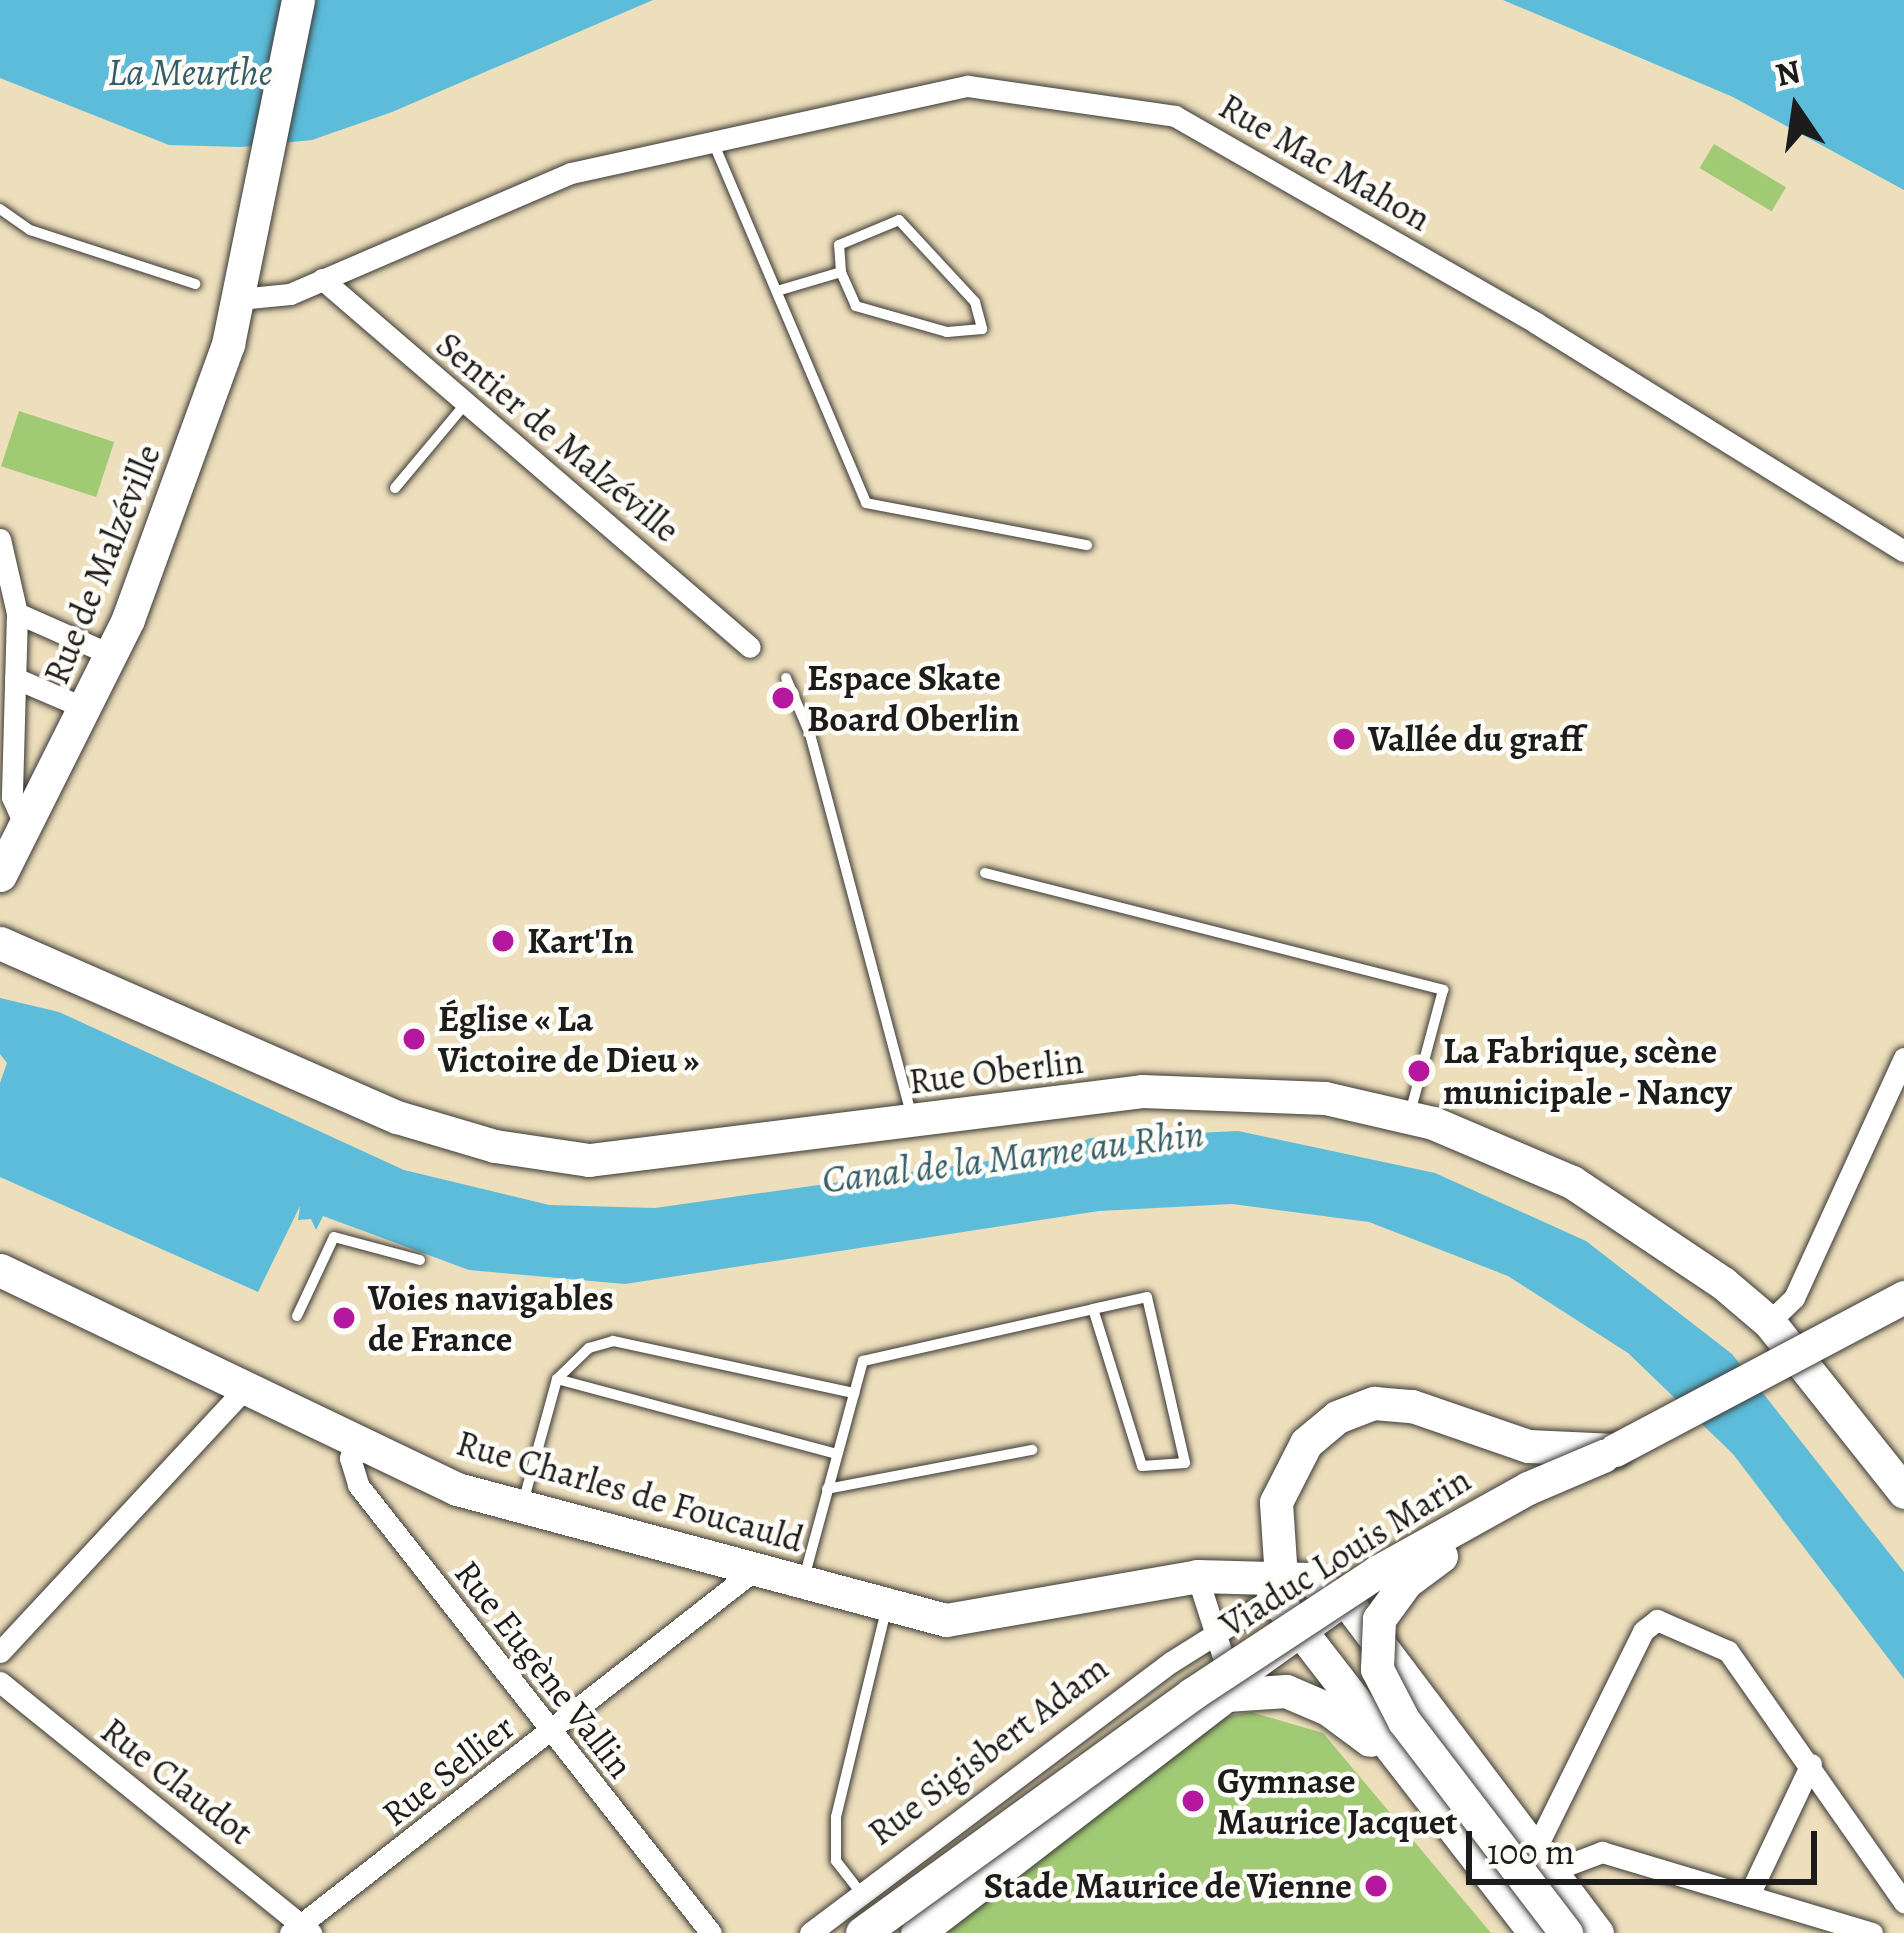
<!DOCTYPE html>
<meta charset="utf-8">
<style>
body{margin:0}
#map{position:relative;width:1904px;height:1933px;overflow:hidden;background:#eddebc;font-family:Alegreya,serif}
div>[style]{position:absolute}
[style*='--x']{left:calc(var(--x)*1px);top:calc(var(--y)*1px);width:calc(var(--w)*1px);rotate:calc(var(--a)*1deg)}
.green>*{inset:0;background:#a1ca75;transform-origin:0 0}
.water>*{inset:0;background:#5cbcda}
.roads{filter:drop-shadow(0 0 3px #3b3934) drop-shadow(0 0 3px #3b3934)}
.lane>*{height:10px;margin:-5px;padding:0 5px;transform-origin:5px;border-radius:5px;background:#fff}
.street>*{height:21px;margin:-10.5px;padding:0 10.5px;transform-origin:10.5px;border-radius:10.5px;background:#fff}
.secondary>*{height:33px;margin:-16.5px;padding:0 16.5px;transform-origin:16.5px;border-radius:16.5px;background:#fff}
.bridges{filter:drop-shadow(0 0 3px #3b3934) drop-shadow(0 0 3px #3b3934)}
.secondary-bridge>*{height:33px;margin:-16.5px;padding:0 16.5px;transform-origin:16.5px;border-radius:16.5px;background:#fff}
.dots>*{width:33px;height:33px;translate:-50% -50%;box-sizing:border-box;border:6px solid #fdfcf7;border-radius:50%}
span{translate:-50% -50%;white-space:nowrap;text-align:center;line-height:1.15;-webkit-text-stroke:9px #fdfcf7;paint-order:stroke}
.street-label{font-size:36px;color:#1c1c1c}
.poi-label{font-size:36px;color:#1c1c1c;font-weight:700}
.left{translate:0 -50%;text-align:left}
.right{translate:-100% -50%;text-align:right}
.water-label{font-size:39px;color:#365c68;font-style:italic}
.north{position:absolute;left:1736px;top:48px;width:120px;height:120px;-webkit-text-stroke:9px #fdfcf7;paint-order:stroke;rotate:347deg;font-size:33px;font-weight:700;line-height:48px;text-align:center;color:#1c1c1c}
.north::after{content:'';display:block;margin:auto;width:42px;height:54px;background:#1c1c1c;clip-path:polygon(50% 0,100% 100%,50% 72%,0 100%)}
.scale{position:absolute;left:1466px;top:1831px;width:351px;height:54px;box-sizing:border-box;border:6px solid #1c1c1c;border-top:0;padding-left:15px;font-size:36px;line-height:42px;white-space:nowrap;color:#1c1c1c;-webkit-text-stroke:9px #fdfcf7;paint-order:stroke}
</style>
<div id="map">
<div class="green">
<div style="left:1714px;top:144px;width:84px;height:28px;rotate:31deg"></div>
<div style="left:19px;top:411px;width:100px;height:58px;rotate:18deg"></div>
<div style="clip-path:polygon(1251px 1712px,1323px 1733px,1491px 1933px,942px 1933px,1224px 1717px)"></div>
</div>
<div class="water">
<div style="clip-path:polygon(0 0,653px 0,392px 112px,312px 140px,241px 147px,169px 145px,0 78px)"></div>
<div style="clip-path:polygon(1503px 0,1904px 0,1904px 190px,1733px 97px)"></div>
<div style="clip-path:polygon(0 998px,59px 1012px,404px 1170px,549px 1205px,655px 1208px,1066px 1150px,1090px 1138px,1238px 1131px,1435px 1173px,1586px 1241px,1732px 1354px,1904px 1572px,1904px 1679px,1733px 1454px,1628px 1353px,1508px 1276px,1369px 1222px,1232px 1204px,1099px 1211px,625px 1284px,469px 1270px,323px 1216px,316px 1230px,311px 1219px,298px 1220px,300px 1206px,258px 1292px,0 1177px,0 1083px,7px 1063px,0 1054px)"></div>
</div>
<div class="roads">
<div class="lane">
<div style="--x:713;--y:142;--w:392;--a:67"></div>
<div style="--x:866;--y:503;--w:225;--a:10.8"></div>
<div style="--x:0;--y:209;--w:37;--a:35"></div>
<div style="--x:30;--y:230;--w:174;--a:18.1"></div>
<div style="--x:777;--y:291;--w:67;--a:-16.5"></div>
<div style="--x:841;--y:272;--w:27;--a:-94"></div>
<div style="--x:839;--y:245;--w:65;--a:-22.6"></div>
<div style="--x:899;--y:220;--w:112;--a:47.2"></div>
<div style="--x:975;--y:302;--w:28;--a:75"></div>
<div style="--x:982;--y:329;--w:35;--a:175"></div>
<div style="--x:947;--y:332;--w:95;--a:-164.1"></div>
<div style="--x:856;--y:306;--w:37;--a:-114"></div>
<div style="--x:395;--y:488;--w:111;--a:-50.1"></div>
<div style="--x:786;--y:678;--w:61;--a:66.8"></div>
<div style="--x:810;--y:734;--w:392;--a:75.1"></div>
<div style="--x:985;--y:873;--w:473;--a:14.3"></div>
<div style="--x:1443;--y:990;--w:127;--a:105"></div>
<div style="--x:297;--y:1316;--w:87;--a:-64.9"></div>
<div style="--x:334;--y:1237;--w:89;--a:15"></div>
<div style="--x:557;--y:1379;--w:290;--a:15"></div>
<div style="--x:827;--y:1489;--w:209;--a:-10.8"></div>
<div style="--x:524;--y:1499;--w:124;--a:-74.6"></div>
<div style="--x:557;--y:1379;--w:45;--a:-44.1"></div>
<div style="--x:589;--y:1348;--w:25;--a:-16"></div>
<div style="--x:613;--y:1341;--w:247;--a:12.2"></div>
<div style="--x:804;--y:1578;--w:225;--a:-74.8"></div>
<div style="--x:863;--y:1361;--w:236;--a:-12.7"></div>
<div style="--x:1093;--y:1309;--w:55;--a:-12.5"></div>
<div style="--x:1147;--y:1297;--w:170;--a:77.1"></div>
<div style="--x:1185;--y:1463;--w:43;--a:176"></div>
<div style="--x:1142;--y:1466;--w:164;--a:-107.3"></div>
<div style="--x:1247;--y:1683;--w:125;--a:-35.6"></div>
<div style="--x:861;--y:1893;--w:41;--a:-128"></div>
<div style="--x:836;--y:1861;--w:44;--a:-90"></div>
<div style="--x:836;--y:1817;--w:212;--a:-76.4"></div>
</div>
<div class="street">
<div style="--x:322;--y:279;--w:564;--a:40.69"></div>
<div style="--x:239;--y:299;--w:51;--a:-5.6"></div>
<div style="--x:290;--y:294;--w:306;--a:-23.3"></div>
<div style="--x:571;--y:173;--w:406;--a:-12.4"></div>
<div style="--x:968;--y:86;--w:209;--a:8.2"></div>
<div style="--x:1175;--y:116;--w:416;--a:29.8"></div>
<div style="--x:1536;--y:323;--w:433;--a:31.8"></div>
<div style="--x:0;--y:539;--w:76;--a:77.1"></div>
<div style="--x:17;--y:613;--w:184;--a:91.6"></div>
<div style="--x:12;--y:797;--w:35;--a:66"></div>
<div style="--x:17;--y:613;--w:104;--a:23.9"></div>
<div style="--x:15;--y:678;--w:78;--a:23.3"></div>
<div style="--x:1769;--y:1322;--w:35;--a:-44"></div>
<div style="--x:1794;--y:1298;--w:264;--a:-65.4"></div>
<div style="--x:356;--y:1437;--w:22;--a:106"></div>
<div style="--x:350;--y:1458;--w:28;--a:73"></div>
<div style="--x:358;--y:1485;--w:570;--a:51.76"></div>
<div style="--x:1197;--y:1576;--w:108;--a:72.2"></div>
<div style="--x:0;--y:1652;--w:364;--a:-47.1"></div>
<div style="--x:0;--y:1682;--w:400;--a:38.9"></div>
<div style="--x:1534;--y:1852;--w:246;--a:-63.7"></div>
<div style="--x:1643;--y:1631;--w:18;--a:-38"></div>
<div style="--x:1657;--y:1620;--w:77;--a:23.6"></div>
<div style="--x:1728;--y:1651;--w:307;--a:55"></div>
<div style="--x:1549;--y:1872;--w:57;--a:-20.7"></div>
<div style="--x:1602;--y:1852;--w:282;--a:16.7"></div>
<div style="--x:1749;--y:1895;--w:145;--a:-64.7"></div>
<div style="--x:290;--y:1933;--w:593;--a:-38.01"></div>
<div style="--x:810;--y:1933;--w:451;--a:-36.9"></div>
<div style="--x:1171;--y:1662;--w:111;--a:-32.1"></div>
<div style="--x:1265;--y:1603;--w:25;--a:-72"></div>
</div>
<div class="secondary">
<div style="--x:0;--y:875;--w:286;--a:-63.4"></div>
<div style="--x:128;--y:619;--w:293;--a:-70"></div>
<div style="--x:228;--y:344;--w:351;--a:-78.5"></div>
<div style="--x:0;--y:943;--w:433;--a:23.7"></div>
<div style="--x:397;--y:1117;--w:102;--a:16.5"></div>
<div style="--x:495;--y:1146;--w:95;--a:8.5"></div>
<div style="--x:589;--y:1160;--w:557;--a:-7.11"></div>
<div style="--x:1142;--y:1091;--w:183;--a:2.2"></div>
<div style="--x:1325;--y:1098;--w:111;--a:13"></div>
<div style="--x:1433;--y:1123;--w:151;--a:23"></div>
<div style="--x:1572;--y:1182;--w:182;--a:33.8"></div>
<div style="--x:1723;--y:1283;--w:60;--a:40.3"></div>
<div style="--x:1769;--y:1322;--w:217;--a:51.5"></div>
<div style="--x:0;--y:1270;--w:507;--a:25.6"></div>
<div style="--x:457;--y:1489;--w:506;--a:15"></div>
<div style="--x:946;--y:1620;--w:255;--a:-9.9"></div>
<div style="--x:1197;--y:1576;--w:112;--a:1.5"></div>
<div style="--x:1309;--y:1579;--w:52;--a:34"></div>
<div style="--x:1352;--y:1608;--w:407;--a:53"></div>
<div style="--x:917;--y:1933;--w:390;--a:-37.6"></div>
<div style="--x:1226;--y:1695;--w:60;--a:-3.8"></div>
<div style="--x:1286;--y:1691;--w:46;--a:23.2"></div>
<div style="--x:1328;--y:1709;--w:52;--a:36.4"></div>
<div style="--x:1535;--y:1933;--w:411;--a:-127.8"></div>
<div style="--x:1283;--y:1608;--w:106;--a:-93.8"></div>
<div style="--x:1276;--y:1502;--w:66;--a:-63"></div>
<div style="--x:1306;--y:1443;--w:40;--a:-40"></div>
<div style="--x:1337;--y:1417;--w:40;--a:-21"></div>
<div style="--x:1374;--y:1403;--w:38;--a:5"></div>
<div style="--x:1412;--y:1406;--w:123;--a:19"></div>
<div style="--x:1528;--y:1446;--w:87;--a:2.6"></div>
</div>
</div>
<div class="bridges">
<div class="secondary-bridge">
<div style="--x:1615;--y:1450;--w:327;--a:-27.9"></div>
<div style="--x:1441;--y:1556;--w:44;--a:143.4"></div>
<div style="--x:1406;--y:1582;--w:46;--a:126.1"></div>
<div style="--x:1379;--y:1619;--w:50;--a:92.3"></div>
<div style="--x:1377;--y:1669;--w:59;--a:62.6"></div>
<div style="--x:1404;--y:1721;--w:267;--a:52.6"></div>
<div style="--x:862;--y:1933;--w:407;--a:-35.9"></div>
<div style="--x:1192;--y:1694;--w:222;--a:-33.4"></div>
<div style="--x:1377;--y:1572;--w:173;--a:-29.1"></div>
<div style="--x:1528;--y:1488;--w:82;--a:-23.1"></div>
</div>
</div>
<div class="dots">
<div style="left:783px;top:698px;background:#b5179e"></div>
<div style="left:1344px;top:739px;background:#b5179e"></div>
<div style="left:503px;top:941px;background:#b5179e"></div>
<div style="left:414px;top:1039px;background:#b5179e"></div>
<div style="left:1419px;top:1071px;background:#b5179e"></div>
<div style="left:344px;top:1318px;background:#b5179e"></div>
<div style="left:1193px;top:1801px;background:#b5179e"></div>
<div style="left:1376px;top:1886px;background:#b5179e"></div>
</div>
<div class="street-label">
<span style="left:1325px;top:162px;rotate:30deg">Rue Mac Mahon</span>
<span style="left:558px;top:437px;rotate:40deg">Sentier de Malzéville</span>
<span style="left:102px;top:564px;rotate:-68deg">Rue de Malzéville</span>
<span style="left:996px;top:1071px;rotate:-7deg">Rue Oberlin</span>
<span style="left:630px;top:1491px;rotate:16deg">Rue Charles de Foucauld</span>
<span style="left:1345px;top:1552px;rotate:-32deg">Viaduc Louis Marin</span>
<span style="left:544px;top:1669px;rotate:52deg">Rue Eugène Vallin</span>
<span style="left:988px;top:1750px;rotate:-37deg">Rue Sigisbert Adam</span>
<span style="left:448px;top:1770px;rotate:-38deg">Rue Sellier</span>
<span style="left:177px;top:1781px;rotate:38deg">Rue Claudot</span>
</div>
<div class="poi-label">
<span class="left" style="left:807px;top:698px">Espace Skate<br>Board Oberlin</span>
<span class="left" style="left:1368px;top:739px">Vallée du graff</span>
<span class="left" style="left:527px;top:941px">Kart'In</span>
<span class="left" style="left:438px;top:1039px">Église « La<br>Victoire de Dieu »</span>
<span class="left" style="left:1443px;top:1071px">La Fabrique, scène<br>municipale - Nancy</span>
<span class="left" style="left:368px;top:1318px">Voies navigables<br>de France</span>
<span class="left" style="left:1217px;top:1801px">Gymnase<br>Maurice Jacquet</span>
<span class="right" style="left:1352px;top:1886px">Stade Maurice de Vienne</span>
</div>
<div class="water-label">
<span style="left:190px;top:72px">La Meurthe</span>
<span style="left:1013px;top:1157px;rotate:-7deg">Canal de la Marne au Rhin</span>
</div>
<div class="north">N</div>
<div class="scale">100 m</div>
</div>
